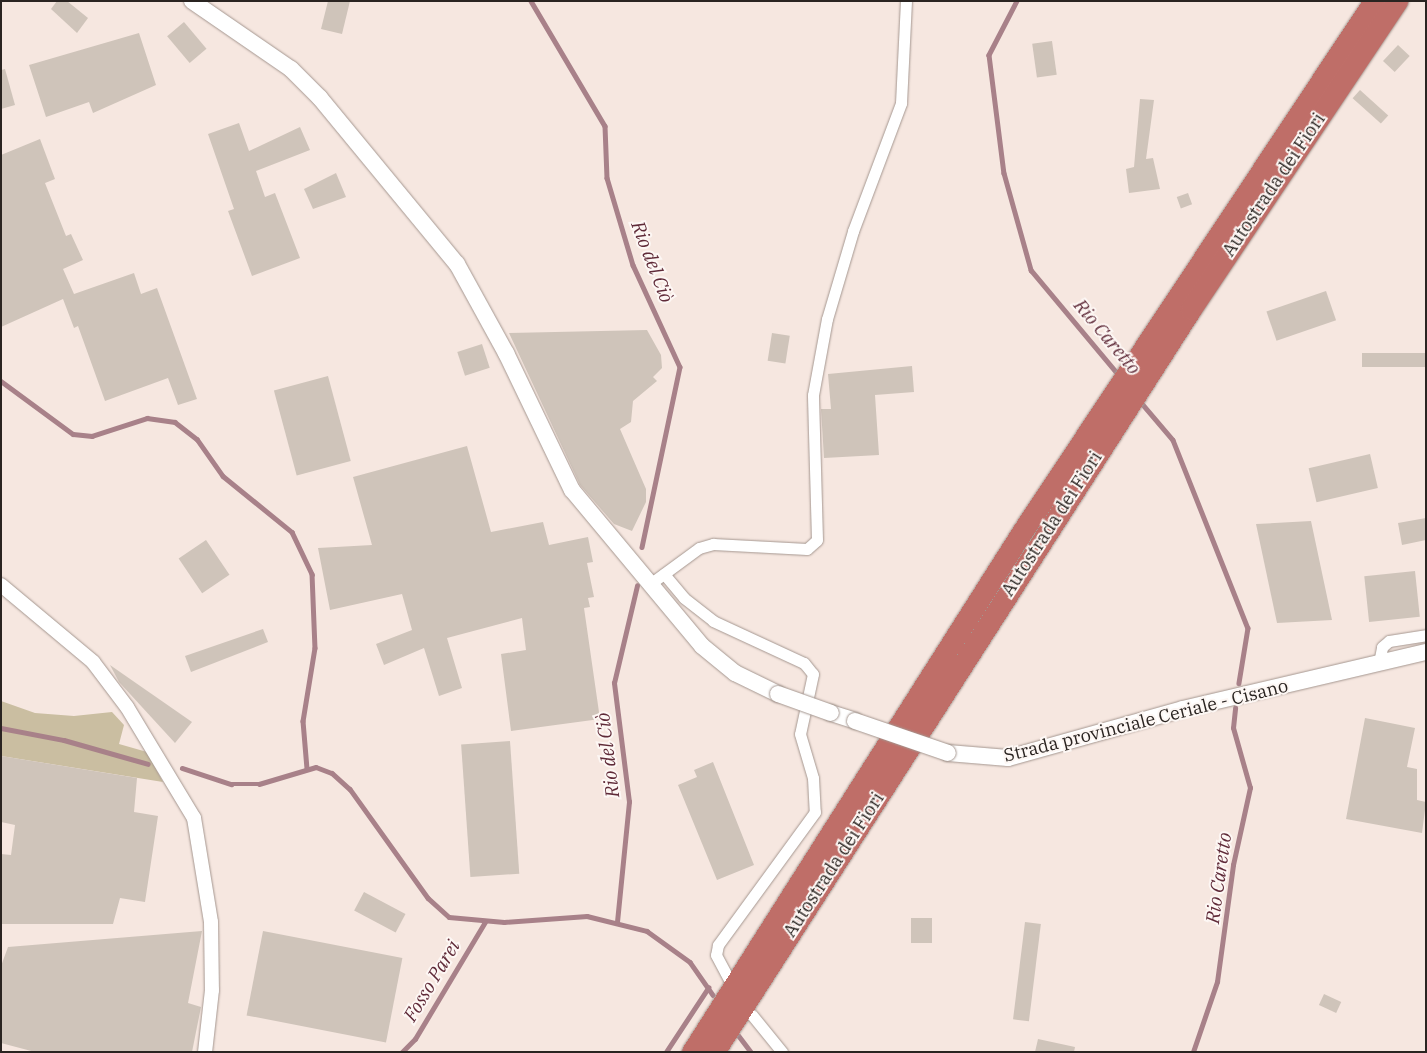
<!DOCTYPE html>
<meta charset="utf-8">
<style>
body{margin:0}
#map{position:relative;width:1427px;height:1053px;overflow:hidden;background:#f6e7e0;font-family:"IBM Plex Serif",serif}
div>[style]{position:absolute}
[style*='--x']{left:calc(var(--x)*1px);top:calc(var(--y)*1px);width:calc(var(--w)*1px);rotate:calc(var(--a)*1deg)}
.green>*{inset:0;background:#cabea1}
.stream>*{height:4.5px;margin:-2.25px;padding:0 2.25px;transform-origin:2.25px;border-radius:2.25px;background:#a88189}
.building>*{inset:0;background:#cfc4ba;transform-origin:0 0}
.roads{filter:drop-shadow(0 0 1px #a59790) drop-shadow(0 0 1px #a59790)}
.minor>*{height:11px;margin:-5.5px;padding:0 5.5px;transform-origin:5.5px;border-radius:5.5px;background:#fff}
.tertiary>*{height:14px;margin:-7px;padding:0 7px;transform-origin:7px;border-radius:7px;background:#fff}
.secondary>*{height:16px;margin:-8px;padding:0 8px;transform-origin:8px;border-radius:8px;background:#fff}
.motorway>*{height:21px;margin:-10.5px;padding:0 10.5px;transform-origin:10.5px;border-radius:10.5px;background:#bf6e68}
.bridges{filter:drop-shadow(0 0 1px #a59790) drop-shadow(0 0 1px #a59790)}
.secondary-bridge>*{height:16px;margin:-8px;padding:0 8px;transform-origin:8px;border-radius:8px;background:#fff}
span{translate:-50% -50%;white-space:nowrap;text-align:center;line-height:1.15;-webkit-text-stroke:4px #fdf7f4;paint-order:stroke}
.street-label{font-size:18px;color:#2a2421}
.water-label{font-size:19px;color:#5f2a38;font-style:italic}
.frame{position:absolute;inset:0;border:2px solid #2a2421;pointer-events:none}
</style>
<div id="map">
<div class="green">
<div style="clip-path:polygon(1px 701px,35px 713px,74px 716px,112px 712px,124px 725px,119px 744px,147px 752px,163px 782px,1px 756px)"></div>
</div>
<div class="stream">
<div style="--x:531;--y:1;--w:145;--a:59.4"></div>
<div style="--x:605;--y:126;--w:52;--a:87.8"></div>
<div style="--x:607;--y:178;--w:91;--a:73.4"></div>
<div style="--x:633;--y:265;--w:112;--a:65.3"></div>
<div style="--x:680;--y:367;--w:184;--a:101.9"></div>
<div style="--x:1017;--y:1;--w:61;--a:117.4"></div>
<div style="--x:989;--y:55;--w:119;--a:82.8"></div>
<div style="--x:1004;--y:173;--w:101;--a:74.4"></div>
<div style="--x:1031;--y:270;--w:136;--a:50.1"></div>
<div style="--x:1;--y:381;--w:89;--a:36.4"></div>
<div style="--x:73;--y:434;--w:19;--a:6"></div>
<div style="--x:92;--y:436;--w:58;--a:-18.1"></div>
<div style="--x:147;--y:418;--w:28;--a:8"></div>
<div style="--x:175;--y:422;--w:28;--a:38"></div>
<div style="--x:197;--y:439;--w:45;--a:54.9"></div>
<div style="--x:223;--y:476;--w:89;--a:39.1"></div>
<div style="--x:292;--y:532;--w:47;--a:64.5"></div>
<div style="--x:312;--y:574;--w:74;--a:87.7"></div>
<div style="--x:315;--y:648;--w:74;--a:99.3"></div>
<div style="--x:303;--y:721;--w:48;--a:85.2"></div>
<div style="--x:1139;--y:400;--w:52;--a:49.6"></div>
<div style="--x:1173;--y:440;--w:202;--a:68.3"></div>
<div style="--x:1248;--y:628;--w:56;--a:99.3"></div>
<div style="--x:1;--y:728;--w:64;--a:10.8"></div>
<div style="--x:64;--y:740;--w:87;--a:15.9"></div>
<div style="--x:182;--y:768;--w:52;--a:18.1"></div>
<div style="--x:231;--y:784;--w:28;--a:0"></div>
<div style="--x:259;--y:784;--w:59;--a:-16.6"></div>
<div style="--x:316;--y:767;--w:17;--a:21"></div>
<div style="--x:332;--y:773;--w:24;--a:42"></div>
<div style="--x:350;--y:789;--w:134;--a:54.4"></div>
<div style="--x:428;--y:898;--w:28;--a:42"></div>
<div style="--x:449;--y:917;--w:55;--a:5.2"></div>
<div style="--x:504;--y:922;--w:83;--a:-4.1"></div>
<div style="--x:587;--y:916;--w:62;--a:14"></div>
<div style="--x:647;--y:931;--w:53;--a:35.8"></div>
<div style="--x:690;--y:962;--w:40;--a:55.1"></div>
<div style="--x:617;--y:922;--w:121;--a:-84.3"></div>
<div style="--x:629;--y:802;--w:120;--a:-97.2"></div>
<div style="--x:614;--y:683;--w:100;--a:-76.7"></div>
<div style="--x:739;--y:1036;--w:20;--a:53"></div>
<div style="--x:402;--y:1052;--w:18;--a:-45"></div>
<div style="--x:415;--y:1039;--w:136;--a:-59.1"></div>
<div style="--x:666;--y:1052;--w:77;--a:-56.7"></div>
<div style="--x:1193;--y:1052;--w:74;--a:-71.1"></div>
<div style="--x:1217;--y:982;--w:118;--a:-82.2"></div>
<div style="--x:1233;--y:865;--w:79;--a:-77.6"></div>
<div style="--x:1250;--y:788;--w:62;--a:-105.8"></div>
<div style="--x:1233;--y:728;--w:20;--a:-84"></div>
</div>
<div class="building">
<div style="clip-path:polygon(57px 1px,67px 1px,88px 18px,77px 33px,51px 9px)"></div>
<div style="clip-path:polygon(328px 1px,350px 1px,342px 34px,321px 29px)"></div>
<div style="left:184px;top:22px;width:35px;height:22px;rotate:50deg"></div>
<div style="clip-path:polygon(139px 33px,156px 85px,93px 113px,89px 102px,46px 117px,29px 65px)"></div>
<div style="left:1052px;top:41px;width:34px;height:20px;rotate:82deg"></div>
<div style="left:1398px;top:45px;width:16px;height:22px;rotate:43deg"></div>
<div style="clip-path:polygon(5px 69px,15px 105px,1px 109px,1px 70px)"></div>
<div style="left:1360px;top:90px;width:38px;height:11px;rotate:42deg"></div>
<div style="clip-path:polygon(1140px 99px,1154px 100px,1146px 159px,1153px 158px,1160px 189px,1129px 193px,1126px 169px,1134px 167px)"></div>
<div style="clip-path:polygon(239px 123px,249px 151px,300px 127px,310px 150px,256px 171px,265px 197px,275px 193px,300px 258px,252px 276px,228px 211px,234px 209px,208px 134px)"></div>
<div style="clip-path:polygon(40px 139px,55px 179px,45px 183px,66px 236px,71px 234px,83px 260px,63px 269px,74px 294px,134px 273px,141px 294px,157px 288px,197px 399px,178px 405px,168px 378px,105px 401px,78px 326px,74px 328px,63px 299px,1px 327px,1px 155px)"></div>
<div style="clip-path:polygon(336px 173px,346px 197px,313px 209px,304px 189px)"></div>
<div style="left:1188px;top:193px;width:12px;height:12px;rotate:70deg"></div>
<div style="left:1326px;top:291px;width:31px;height:63px;rotate:71deg"></div>
<div style="clip-path:polygon(647px 330px,661px 355px,662px 368px,653px 377px,657px 381px,633px 401px,631px 422px,620px 429px,646px 489px,646px 502px,632px 531px,614px 524px,580px 485px,509px 333px)"></div>
<div style="left:772px;top:333px;width:18px;height:28px;rotate:9deg"></div>
<div style="left:482px;top:344px;width:25px;height:26px;rotate:72deg"></div>
<div style="left:1426px;top:353px;width:14px;height:64px;rotate:90deg"></div>
<div style="clip-path:polygon(912px 366px,914px 392px,875px 395px,879px 455px,824px 458px,821px 409px,831px 409px,828px 374px)"></div>
<div style="left:328px;top:376px;width:88px;height:56px;rotate:75deg"></div>
<div style="clip-path:polygon(467px 446px,491px 532px,543px 522px,549px 545px,588px 537px,593px 562px,587px 563px,594px 597px,588px 598px,590px 607px,584px 608px,600px 719px,511px 731px,501px 654px,526px 650px,522px 618px,447px 638px,462px 688px,439px 696px,424px 648px,384px 665px,376px 644px,412px 630px,402px 594px,330px 610px,318px 548px,372px 545px,353px 477px)"></div>
<div style="left:1370px;top:454px;width:35px;height:63px;rotate:77deg"></div>
<div style="clip-path:polygon(1426px 518px,1426px 540px,1402px 545px,1398px 523px)"></div>
<div style="clip-path:polygon(1311px 521px,1332px 620px,1277px 623px,1256px 524px)"></div>
<div style="left:206px;top:540px;width:42px;height:33px;rotate:56deg"></div>
<div style="left:1415px;top:571px;width:46px;height:51px;rotate:84deg"></div>
<div style="clip-path:polygon(263px 629px,268px 642px,191px 672px,185px 656px)"></div>
<div style="clip-path:polygon(110px 665px,192px 722px,175px 743px,119px 682px)"></div>
<div style="clip-path:polygon(1365px 718px,1415px 728px,1407px 767px,1417px 769px,1417px 800px,1426px 802px,1422px 833px,1346px 819px)"></div>
<div style="left:510px;top:741px;width:133px;height:49px;rotate:86deg"></div>
<div style="clip-path:polygon(1px 756px,137px 778px,134px 812px,158px 816px,145px 902px,120px 898px,113px 924px,1px 924px,1px 854px,11px 855px,15px 825px,1px 822px)"></div>
<div style="clip-path:polygon(713px 762px,754px 865px,717px 880px,678px 785px,697px 777px,694px 770px)"></div>
<div style="left:364px;top:892px;width:47px;height:21px;rotate:28deg"></div>
<div style="left:911px;top:918px;width:21px;height:25px"></div>
<div style="left:1025px;top:922px;width:16px;height:98px;rotate:7deg"></div>
<div style="clip-path:polygon(202px 931px,188px 1003px,201px 1007px,192px 1052px,35px 1052px,1px 1043px,1px 966px,8px 947px)"></div>
<div style="left:263px;top:931px;width:142px;height:86px;rotate:11deg"></div>
<div style="left:1324px;top:994px;width:19px;height:12px;rotate:25deg"></div>
<div style="clip-path:polygon(1038px 1039px,1075px 1047px,1074px 1052px,1035px 1052px)"></div>
</div>
<div class="roads">
<div class="minor">
<div style="--x:664;--y:574;--w:31;--a:50"></div>
<div style="--x:684;--y:598;--w:37;--a:38"></div>
<div style="--x:713;--y:621;--w:100;--a:24.8"></div>
<div style="--x:804;--y:663;--w:14;--a:51"></div>
<div style="--x:813;--y:674;--w:61;--a:102.2"></div>
<div style="--x:800;--y:734;--w:46;--a:73.5"></div>
<div style="--x:813;--y:778;--w:34;--a:87"></div>
<div style="--x:815;--y:812;--w:165;--a:126.1"></div>
<div style="--x:718;--y:945;--w:10;--a:101"></div>
<div style="--x:716;--y:955;--w:26;--a:62"></div>
<div style="--x:650;--y:584;--w:61;--a:-36.3"></div>
<div style="--x:699;--y:548;--w:15;--a:-16"></div>
<div style="--x:713;--y:544;--w:94;--a:3"></div>
<div style="--x:807;--y:549;--w:13;--a:-42"></div>
<div style="--x:817;--y:540;--w:145;--a:-91.6"></div>
<div style="--x:813;--y:395;--w:77;--a:-79.6"></div>
<div style="--x:827;--y:319;--w:92;--a:-73.5"></div>
<div style="--x:853;--y:231;--w:137;--a:-69.4"></div>
<div style="--x:901;--y:103;--w:102;--a:-87.2"></div>
<div style="--x:1379;--y:663;--w:16;--a:-79"></div>
<div style="--x:1382;--y:647;--w:9;--a:-41"></div>
<div style="--x:1389;--y:641;--w:37;--a:-9"></div>
<div style="--x:752;--y:1015;--w:48;--a:51"></div>
</div>
<div class="tertiary">
<div style="--x:1;--y:585;--w:120;--a:39.9"></div>
<div style="--x:93;--y:662;--w:56;--a:52.9"></div>
<div style="--x:127;--y:707;--w:130;--a:58.9"></div>
<div style="--x:194;--y:818;--w:105;--a:80.7"></div>
<div style="--x:211;--y:922;--w:68;--a:89.2"></div>
<div style="--x:212;--y:990;--w:62;--a:96.4"></div>
</div>
<div class="secondary">
<div style="--x:192;--y:1;--w:120;--a:34.5"></div>
<div style="--x:291;--y:69;--w:41;--a:45"></div>
<div style="--x:320;--y:98;--w:215;--a:50.5"></div>
<div style="--x:457;--y:264;--w:102;--a:61.2"></div>
<div style="--x:506;--y:353;--w:152;--a:64.3"></div>
<div style="--x:572;--y:490;--w:203;--a:50.2"></div>
<div style="--x:702;--y:646;--w:43;--a:39.3"></div>
<div style="--x:735;--y:673;--w:48;--a:26"></div>
<div style="--x:831;--y:713;--w:25;--a:18"></div>
<div style="--x:948;--y:753;--w:60;--a:4.8"></div>
<div style="--x:1008;--y:758;--w:182;--a:-15.6"></div>
<div style="--x:1183;--y:709;--w:250;--a:-13.2"></div>
</div>
<div class="motorway">
<div style="--x:692;--y:1052;--w:616;--a:-57.6"></div>
<div style="--x:1022;--y:532;--w:637;--a:-56.46"></div>
<div style="--x:714;--y:1052;--w:883;--a:-57.3"></div>
<div style="--x:1191;--y:309;--w:371;--a:-56.2"></div>
</div>
</div>
<div class="bridges">
<div class="secondary-bridge">
<div style="--x:778;--y:694;--w:56;--a:19.7"></div>
<div style="--x:855;--y:721;--w:98;--a:19"></div>
</div>
</div>
<div class="street-label">
<span style="left:1274px;top:185px;rotate:-56deg">Autostrada dei Fiori</span>
<span style="left:1052px;top:524px;rotate:-57deg">Autostrada dei Fiori</span>
<span style="left:1146px;top:721px;rotate:-14deg">Strada provinciale Ceriale - Cisano</span>
<span style="left:834px;top:865px;rotate:-57deg">Autostrada dei Fiori</span>
</div>
<div class="water-label">
<span style="left:652px;top:262px;rotate:69deg">Rio del Ciò</span>
<span style="left:1107px;top:337px;rotate:50deg">Rio Caretto</span>
<span style="left:608px;top:755px;rotate:-97deg">Rio del Ciò</span>
<span style="left:1219px;top:878px;rotate:-82deg">Rio Caretto</span>
<span style="left:432px;top:981px;rotate:-59deg">Fosso Parei</span>
</div>
<div class="frame"></div>
</div>
